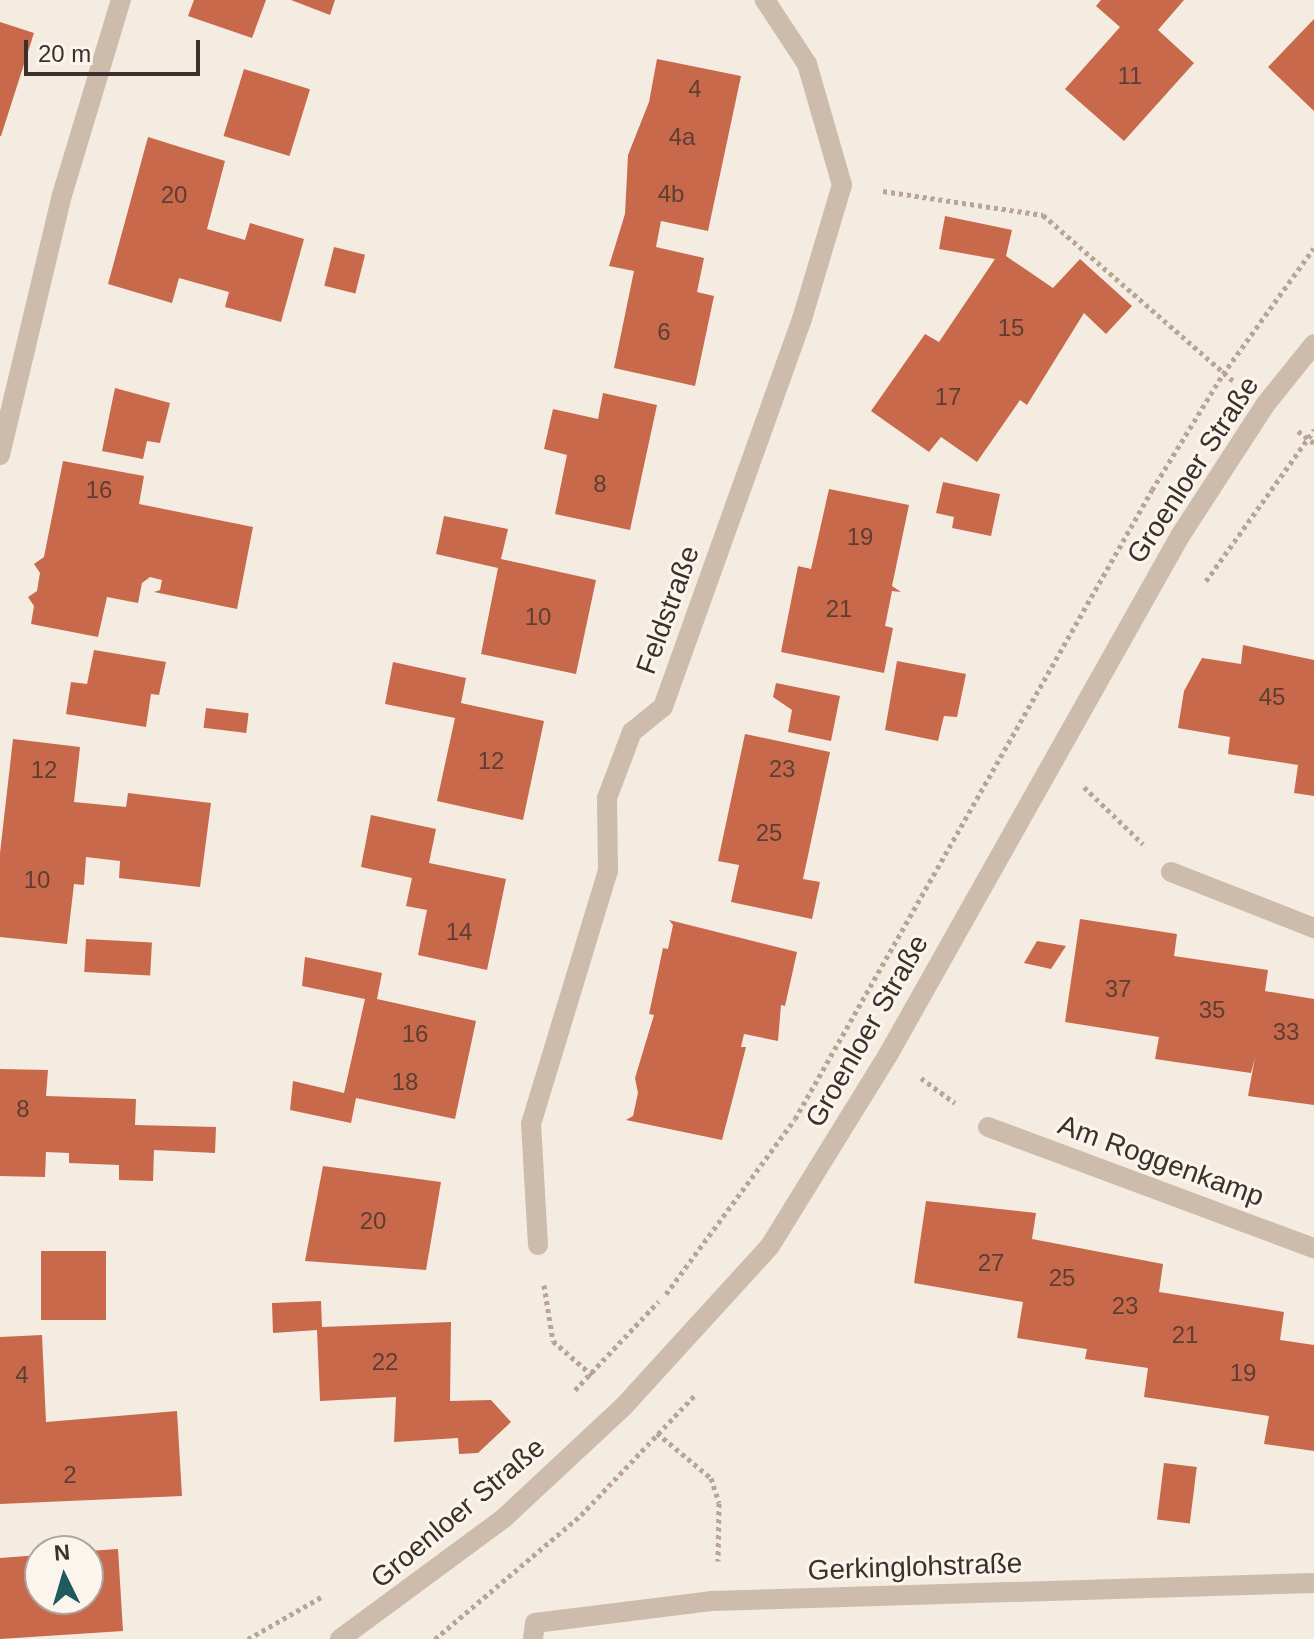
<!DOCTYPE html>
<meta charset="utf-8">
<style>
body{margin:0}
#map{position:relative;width:1314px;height:1639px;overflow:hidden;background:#f4ebe1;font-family:Arial,sans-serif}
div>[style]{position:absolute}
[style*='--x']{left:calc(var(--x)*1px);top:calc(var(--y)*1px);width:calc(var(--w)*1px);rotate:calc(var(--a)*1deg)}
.building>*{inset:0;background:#c8694b;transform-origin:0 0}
.path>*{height:5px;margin-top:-2.5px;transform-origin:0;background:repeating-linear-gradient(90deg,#b9a596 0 4px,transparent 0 8px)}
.minor>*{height:20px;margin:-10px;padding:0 10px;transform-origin:10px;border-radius:10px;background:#cdbbac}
span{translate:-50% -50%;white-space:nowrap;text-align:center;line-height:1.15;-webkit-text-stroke:6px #fbf5ee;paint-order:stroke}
.number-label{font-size:24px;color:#5e3e33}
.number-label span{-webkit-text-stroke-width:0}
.street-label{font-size:28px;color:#3b302b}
.north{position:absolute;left:24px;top:1535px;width:80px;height:80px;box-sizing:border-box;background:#fbf5ee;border:2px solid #aea6a0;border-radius:50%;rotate:355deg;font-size:22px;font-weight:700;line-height:32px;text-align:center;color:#3b302b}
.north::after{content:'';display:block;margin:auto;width:28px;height:36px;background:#1f5a5e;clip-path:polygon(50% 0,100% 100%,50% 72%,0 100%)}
.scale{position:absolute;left:24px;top:40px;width:176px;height:36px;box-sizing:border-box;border:4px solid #3b302b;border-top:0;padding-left:10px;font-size:24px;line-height:28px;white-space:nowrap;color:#3b302b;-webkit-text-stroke:6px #fbf5ee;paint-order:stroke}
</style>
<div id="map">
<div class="building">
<div style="clip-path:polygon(194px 0,266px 0,252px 38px,188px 16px)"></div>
<div style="clip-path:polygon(291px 0,335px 0,330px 15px)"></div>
<div style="clip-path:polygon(1101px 0,1184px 0,1158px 30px,1194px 63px,1124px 141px,1065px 89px,1120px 27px,1096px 6px)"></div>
<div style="clip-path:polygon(1314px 19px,1314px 111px,1268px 67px)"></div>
<div style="clip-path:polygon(0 22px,34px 33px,1px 136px,0 136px)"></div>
<div style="clip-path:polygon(657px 59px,741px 76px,708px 231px,661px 221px,656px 247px,704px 258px,697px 292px,714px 296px,695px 386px,614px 368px,634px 271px,609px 266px,625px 214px,628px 155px,649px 102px)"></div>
<div style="left:244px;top:69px;width:69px;height:70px;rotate:17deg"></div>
<div style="clip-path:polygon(148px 137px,225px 161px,207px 229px,245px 240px,250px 223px,304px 239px,281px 322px,225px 307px,229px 292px,179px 278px,172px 303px,108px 284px)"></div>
<div style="clip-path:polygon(945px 216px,1012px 230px,1006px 256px,1053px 288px,1080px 259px,1132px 306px,1106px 334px,1084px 313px,1027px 405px,1020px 400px,977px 462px,941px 437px,929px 452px,871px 411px,925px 334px,939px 342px,995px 259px,939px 249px)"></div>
<div style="left:334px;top:247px;width:32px;height:40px;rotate:14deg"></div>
<div style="clip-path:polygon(115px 388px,170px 403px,160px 443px,147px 441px,143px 459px,102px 451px)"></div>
<div style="clip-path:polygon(603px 393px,657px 405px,630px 530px,555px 514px,567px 455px,544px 449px,553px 409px,598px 419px)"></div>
<div style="clip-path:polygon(63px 461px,144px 476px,139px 504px,253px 527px,237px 609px,154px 592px,160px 590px,162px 580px,150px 577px,142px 583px,138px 603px,107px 597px,98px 637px,31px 624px,34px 606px,28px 597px,37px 591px,40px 573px,34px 564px,44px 557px)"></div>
<div style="clip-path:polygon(943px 482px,1000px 494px,991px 536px,952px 528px,954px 517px,936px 513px)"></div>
<div style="clip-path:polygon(829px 489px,909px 505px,892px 586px,901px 592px,892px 591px,885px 626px,893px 628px,884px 673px,781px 652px,798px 566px,811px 569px)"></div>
<div style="clip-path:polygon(444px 516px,508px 529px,501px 559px,596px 580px,576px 674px,481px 654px,498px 568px,436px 554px)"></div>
<div style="clip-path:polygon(1243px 645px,1314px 660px,1314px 796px,1294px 793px,1298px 765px,1228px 754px,1230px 737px,1178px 728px,1184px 691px,1202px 658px,1241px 664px)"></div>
<div style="clip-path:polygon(94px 650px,166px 662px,159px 695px,151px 694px,146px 727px,66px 714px,71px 682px,87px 684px)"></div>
<div style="clip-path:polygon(897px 661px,966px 674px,957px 717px,944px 716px,938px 741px,885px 730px)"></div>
<div style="clip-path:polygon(393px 662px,466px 678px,461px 703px,544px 721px,523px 820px,437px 801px,455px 718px,385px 704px)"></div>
<div style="clip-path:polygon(776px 683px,840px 696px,831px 741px,788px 732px,792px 710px,773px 697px)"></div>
<div style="left:206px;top:708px;width:43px;height:20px;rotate:7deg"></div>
<div style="clip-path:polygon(745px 734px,830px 752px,803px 879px,820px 882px,812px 919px,731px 902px,739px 865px,718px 861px)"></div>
<div style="clip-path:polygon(13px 739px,80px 747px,74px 802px,126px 807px,128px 793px,211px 803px,200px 887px,119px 878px,120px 861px,86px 857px,84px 885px,74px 884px,67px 944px,0 937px,0 853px)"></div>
<div style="clip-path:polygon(371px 815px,436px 829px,429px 863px,506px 879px,487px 970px,418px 955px,427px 910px,406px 906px,412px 878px,361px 867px)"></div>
<div style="clip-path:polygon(1080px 919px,1177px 934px,1174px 956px,1268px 970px,1265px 991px,1314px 999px,1314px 1105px,1248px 1096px,1255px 1057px,1251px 1073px,1155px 1059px,1159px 1037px,1065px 1022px)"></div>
<div style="clip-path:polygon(669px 920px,797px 952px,785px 1006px,781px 1005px,778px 1041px,744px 1034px,741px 1047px,746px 1047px,722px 1140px,626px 1120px,633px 1116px,638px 1093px,635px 1078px,654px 1015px,649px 1014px,663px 948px,668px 949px,673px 925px)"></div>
<div style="left:86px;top:939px;width:66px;height:33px;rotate:3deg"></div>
<div style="clip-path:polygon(1037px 941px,1066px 946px,1051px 969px,1024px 963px)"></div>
<div style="clip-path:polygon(305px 957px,382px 973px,377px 999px,476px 1021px,455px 1119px,356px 1098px,351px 1123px,290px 1110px,293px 1081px,344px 1093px,365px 999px,302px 986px)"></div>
<div style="clip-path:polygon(0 1069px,48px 1070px,46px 1096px,136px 1099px,135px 1125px,216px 1127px,215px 1153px,154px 1150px,153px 1181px,119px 1180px,119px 1165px,69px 1163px,69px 1153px,46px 1152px,45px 1177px,0 1176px)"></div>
<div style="clip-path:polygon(323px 1166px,441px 1182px,426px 1270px,305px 1261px)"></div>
<div style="clip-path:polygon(926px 1201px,1036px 1213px,1032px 1239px,1163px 1264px,1159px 1292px,1284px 1312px,1280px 1340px,1314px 1345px,1314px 1451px,1264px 1444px,1269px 1416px,1144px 1397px,1148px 1368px,1085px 1359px,1087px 1349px,1017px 1338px,1023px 1302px,914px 1283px)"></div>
<div style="left:106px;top:1251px;width:69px;height:65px;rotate:90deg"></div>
<div style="clip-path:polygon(321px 1301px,322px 1327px,451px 1322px,450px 1401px,491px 1400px,511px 1422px,478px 1453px,459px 1454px,458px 1438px,394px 1442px,396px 1397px,320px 1401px,317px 1330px,273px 1333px,272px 1303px)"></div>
<div style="clip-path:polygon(42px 1335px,46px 1422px,177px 1411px,182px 1496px,0 1504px,0 1337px)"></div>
<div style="left:1164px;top:1463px;width:33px;height:57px;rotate:7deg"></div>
<div style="clip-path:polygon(118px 1549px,123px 1631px,0 1639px,0 1558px,40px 1555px,40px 1599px,88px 1599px,88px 1551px)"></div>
</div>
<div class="path">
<div style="--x:883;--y:191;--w:162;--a:8.5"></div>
<div style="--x:1043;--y:215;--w:252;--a:41.1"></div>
<div style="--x:1298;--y:431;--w:20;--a:37"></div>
<div style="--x:1206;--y:581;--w:186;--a:-54.4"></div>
<div style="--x:1084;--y:787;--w:82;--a:44"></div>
<div style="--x:921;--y:1078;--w:42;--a:36.3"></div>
<div style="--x:544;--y:1285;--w:57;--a:80.9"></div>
<div style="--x:553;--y:1341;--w:53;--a:41.2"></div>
<div style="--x:666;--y:1294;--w:217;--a:-53.6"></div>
<div style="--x:795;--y:1119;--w:723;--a:-60.42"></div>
<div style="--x:1152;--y:490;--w:136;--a:-58.5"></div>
<div style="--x:1223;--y:374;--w:155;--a:-54.2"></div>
<div style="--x:575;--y:1390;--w:122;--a:-46.7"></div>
<div style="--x:657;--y:1433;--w:70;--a:39.8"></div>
<div style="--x:711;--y:1478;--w:26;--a:72"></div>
<div style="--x:719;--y:1503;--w:58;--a:91"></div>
<div style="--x:248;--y:1639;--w:86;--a:-29.8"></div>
<div style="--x:435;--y:1639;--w:192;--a:-40.3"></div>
<div style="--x:581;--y:1515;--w:167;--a:-46.5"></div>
</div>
<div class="minor">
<div style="--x:0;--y:455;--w:267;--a:-76.6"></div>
<div style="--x:62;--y:195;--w:204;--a:-73.2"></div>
<div style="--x:1171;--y:872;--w:154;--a:21.4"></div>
<div style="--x:988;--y:1127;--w:348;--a:20.4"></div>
<div style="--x:538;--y:1245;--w:121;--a:-93.3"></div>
<div style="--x:531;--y:1124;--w:264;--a:-73.1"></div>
<div style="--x:608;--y:871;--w:73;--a:-90.8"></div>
<div style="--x:607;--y:798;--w:71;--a:-69.3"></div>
<div style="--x:632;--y:732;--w:40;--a:-39"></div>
<div style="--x:663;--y:707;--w:412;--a:-70.3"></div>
<div style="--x:802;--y:319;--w:140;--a:-73.4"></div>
<div style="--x:842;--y:185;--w:126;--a:-106.1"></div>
<div style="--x:807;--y:64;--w:77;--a:-123.3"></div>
<div style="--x:340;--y:1639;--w:204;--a:-36.4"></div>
<div style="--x:504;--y:1518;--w:164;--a:-43"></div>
<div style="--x:624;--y:1406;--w:217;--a:-47.6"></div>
<div style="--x:770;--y:1246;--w:225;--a:-58.3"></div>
<div style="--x:888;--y:1055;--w:596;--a:-60.64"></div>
<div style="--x:1180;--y:536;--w:156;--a:-57"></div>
<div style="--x:1265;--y:405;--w:78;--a:-51.2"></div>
<div style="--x:533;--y:1639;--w:16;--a:-83"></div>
<div style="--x:535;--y:1623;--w:177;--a:-7.1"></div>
<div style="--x:711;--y:1601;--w:603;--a:-1.71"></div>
</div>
<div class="number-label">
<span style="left:1130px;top:76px">11</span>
<span style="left:695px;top:89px">4</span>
<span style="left:682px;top:137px">4a</span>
<span style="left:671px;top:194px">4b</span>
<span style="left:174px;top:195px">20</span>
<span style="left:1011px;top:328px">15</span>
<span style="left:664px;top:332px">6</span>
<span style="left:948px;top:397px">17</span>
<span style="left:600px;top:484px">8</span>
<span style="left:99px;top:490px">16</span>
<span style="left:860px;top:537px">19</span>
<span style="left:839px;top:609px">21</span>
<span style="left:538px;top:617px">10</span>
<span style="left:1272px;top:697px">45</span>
<span style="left:491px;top:761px">12</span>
<span style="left:782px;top:769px">23</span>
<span style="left:44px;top:770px">12</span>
<span style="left:769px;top:833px">25</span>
<span style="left:37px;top:880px">10</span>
<span style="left:459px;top:932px">14</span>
<span style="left:1118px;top:989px">37</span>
<span style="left:1212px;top:1010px">35</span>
<span style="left:1286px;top:1032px">33</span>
<span style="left:415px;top:1034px">16</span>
<span style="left:405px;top:1082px">18</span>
<span style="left:23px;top:1109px">8</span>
<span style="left:373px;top:1221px">20</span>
<span style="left:991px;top:1263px">27</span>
<span style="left:1062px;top:1278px">25</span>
<span style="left:1125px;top:1306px">23</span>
<span style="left:1185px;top:1335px">21</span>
<span style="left:385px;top:1362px">22</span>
<span style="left:1243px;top:1373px">19</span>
<span style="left:22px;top:1375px">4</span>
<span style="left:70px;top:1475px">2</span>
</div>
<div class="street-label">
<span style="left:1193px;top:470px;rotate:-57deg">Groenloer Straße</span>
<span style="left:668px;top:610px;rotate:-70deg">Feldstraße</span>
<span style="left:867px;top:1031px;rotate:-60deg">Groenloer Straße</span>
<span style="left:1161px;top:1161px;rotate:20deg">Am Roggenkamp</span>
<span style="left:458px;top:1513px;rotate:-40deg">Groenloer Straße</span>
<span style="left:915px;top:1567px;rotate:-2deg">Gerkinglohstraße</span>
</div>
<div class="north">N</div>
<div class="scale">20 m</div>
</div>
